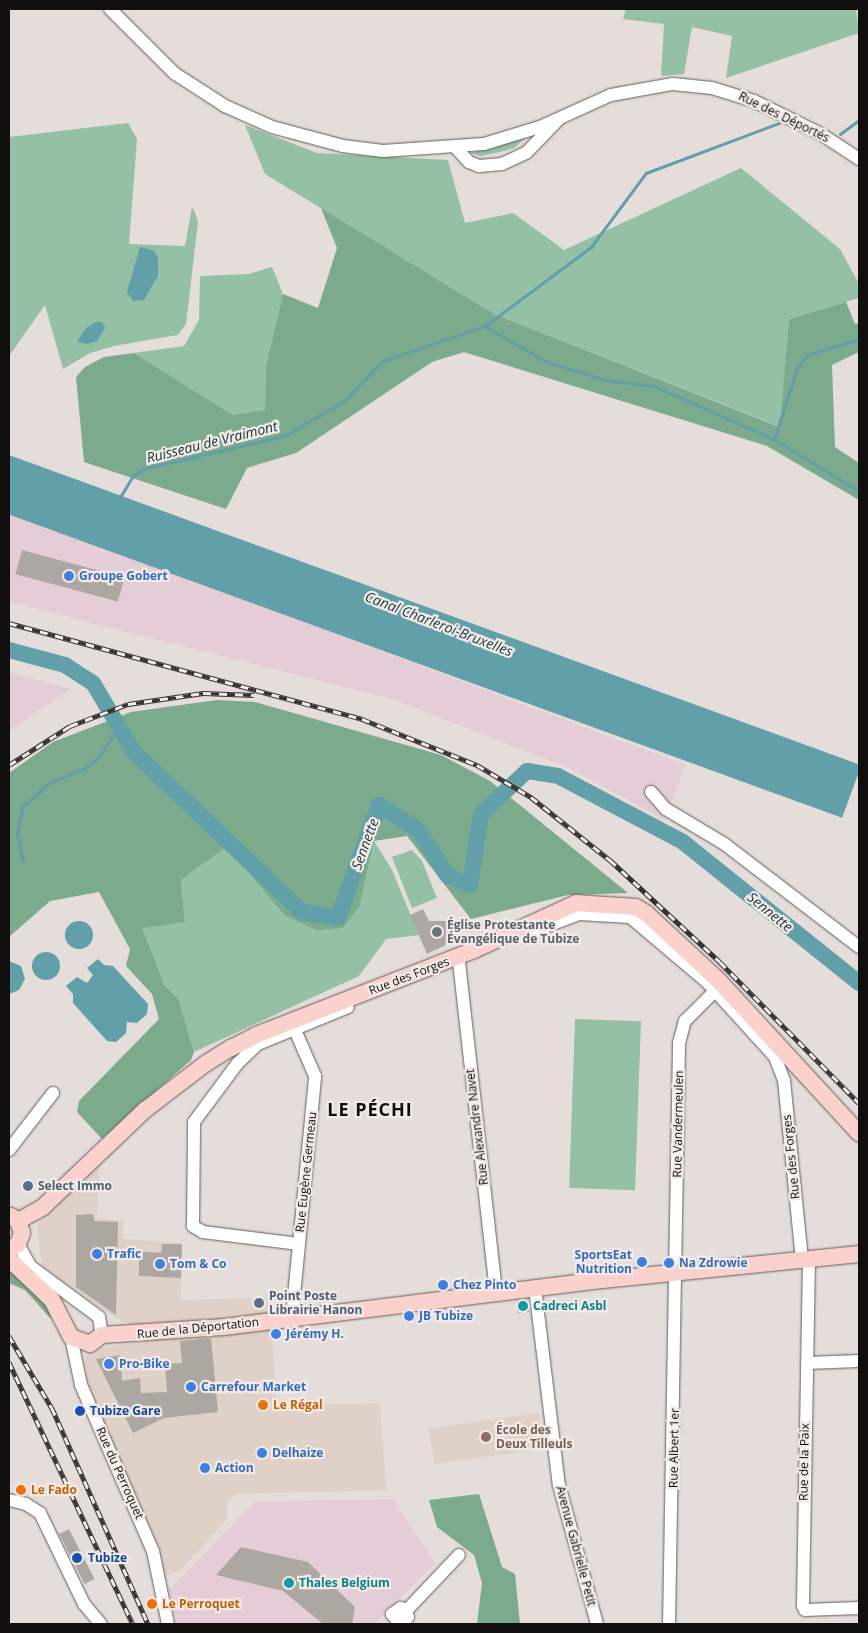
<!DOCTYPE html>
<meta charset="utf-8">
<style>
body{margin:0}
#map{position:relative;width:868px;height:1633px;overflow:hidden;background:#e4ddd9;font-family:"Open Sans",sans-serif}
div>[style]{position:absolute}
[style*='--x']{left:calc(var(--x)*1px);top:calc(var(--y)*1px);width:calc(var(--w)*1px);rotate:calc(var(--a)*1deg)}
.built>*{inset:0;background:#dfd1c8;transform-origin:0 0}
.industrial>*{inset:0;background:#e5cdd7}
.green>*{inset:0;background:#94c0a5;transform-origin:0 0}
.forest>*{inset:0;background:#7baa8d}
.water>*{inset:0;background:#619fa9;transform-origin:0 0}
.round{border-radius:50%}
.stream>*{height:2.5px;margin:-1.25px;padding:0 1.25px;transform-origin:1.25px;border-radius:1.25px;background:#619fa9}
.river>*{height:16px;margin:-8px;padding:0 8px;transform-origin:8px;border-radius:8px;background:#619fa9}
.building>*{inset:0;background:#ada7a2;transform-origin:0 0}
.roads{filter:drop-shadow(0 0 1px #625c59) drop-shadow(0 0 1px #625c59)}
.minor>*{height:12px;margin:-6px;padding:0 6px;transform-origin:6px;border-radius:6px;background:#fff}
.major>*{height:16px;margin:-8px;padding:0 8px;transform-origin:8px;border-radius:8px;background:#fbd1cd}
.rail>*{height:4.5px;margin-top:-2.25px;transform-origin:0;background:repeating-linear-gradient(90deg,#f1eae6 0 8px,#353230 0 16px);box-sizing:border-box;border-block:1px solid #353230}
.dots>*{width:14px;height:14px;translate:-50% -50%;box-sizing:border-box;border:2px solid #f1eae6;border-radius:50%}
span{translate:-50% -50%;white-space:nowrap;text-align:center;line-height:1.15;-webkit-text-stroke:4.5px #f1eae6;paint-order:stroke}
.street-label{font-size:12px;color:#110f0d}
.shop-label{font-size:12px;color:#366cbe;font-weight:700}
.left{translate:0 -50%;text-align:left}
.right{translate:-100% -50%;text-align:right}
.worship-label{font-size:12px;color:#5b616d;font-weight:700}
.service-label{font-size:12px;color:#4e5e75;font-weight:700}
.culture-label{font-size:12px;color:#0d838f;font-weight:700}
.food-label{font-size:12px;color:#c56008;font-weight:700}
.transit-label{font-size:12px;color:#164399;font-weight:700}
.education-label{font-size:12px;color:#785e54;font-weight:700}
.water-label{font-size:14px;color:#16363b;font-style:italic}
.district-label{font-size:18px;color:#110f0d;font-weight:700;letter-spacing:1px}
.frame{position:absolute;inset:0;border:10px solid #110f0d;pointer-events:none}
</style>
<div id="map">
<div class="built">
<div style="clip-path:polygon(99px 1164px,97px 1218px,123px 1221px,123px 1239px,182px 1243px,181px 1300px,272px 1297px,272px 1313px,134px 1326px,117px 1319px,42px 1267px,37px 1224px)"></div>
<div style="clip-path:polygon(272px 1330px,276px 1406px,380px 1403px,386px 1490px,235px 1494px,227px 1504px,227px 1519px,181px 1570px,166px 1576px,88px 1383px,84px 1363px,87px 1353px,100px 1348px,163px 1339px)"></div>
<div style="left:539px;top:1413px;width:36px;height:111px;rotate:82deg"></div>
</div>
<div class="industrial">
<div style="clip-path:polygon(10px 512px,686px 765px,664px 820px,569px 768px,392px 699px,9px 602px)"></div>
<div style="clip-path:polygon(9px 672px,71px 689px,9px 731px)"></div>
<div style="clip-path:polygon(393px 1499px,435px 1563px,375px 1624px,176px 1624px,169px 1590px,255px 1502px)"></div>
</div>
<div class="green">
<div style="clip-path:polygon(626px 9px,856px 9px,859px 33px,726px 78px,732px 36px,692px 27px,684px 74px,661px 76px,664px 24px,623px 19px)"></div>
<div style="clip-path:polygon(128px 123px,137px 139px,129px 244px,185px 246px,192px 207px,195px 212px,198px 222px,186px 324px,178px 335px,114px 346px,90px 353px,63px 369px,45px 305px,9px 356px,9px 137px)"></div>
<div style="clip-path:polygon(245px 125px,317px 153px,448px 160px,465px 223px,513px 213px,564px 250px,741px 168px,840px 249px,859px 284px,859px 298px,789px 319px,781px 427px,494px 314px,265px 174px)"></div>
<div style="clip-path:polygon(525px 138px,514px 148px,500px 152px,480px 156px,470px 153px)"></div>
<div style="clip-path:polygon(272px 267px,283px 294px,266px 365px,265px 410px,233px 415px,134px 353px,184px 346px,199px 320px,200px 276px,249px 274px)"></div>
<div style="clip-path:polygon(374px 841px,392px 870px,419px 935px,386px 939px,359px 976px,194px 1052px,178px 998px,164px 984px,141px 927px,185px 922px,181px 880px,227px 847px,284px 915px,360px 905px)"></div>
<div style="clip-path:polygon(412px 850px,422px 861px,437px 898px,412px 908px,392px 857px)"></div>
<div style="left:575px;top:1019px;width:66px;height:169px;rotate:2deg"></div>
</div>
<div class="forest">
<div style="clip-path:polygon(321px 208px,494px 314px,780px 427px,789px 319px,846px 302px,855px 324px,859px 323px,859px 352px,832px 365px,835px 447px,859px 463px,859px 500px,767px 446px,464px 352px,432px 362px,296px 453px,247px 468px,226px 509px,84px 462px,76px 377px,85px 367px,104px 357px,134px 353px,233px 415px,265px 410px,266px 365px,283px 294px,318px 308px,337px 248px)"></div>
<div style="clip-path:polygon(217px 700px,255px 702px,441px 755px,490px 781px,628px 893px,568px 895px,471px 919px,407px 836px,374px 841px,360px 905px,343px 928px,317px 930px,284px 915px,227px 847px,181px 880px,185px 922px,142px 928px,164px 984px,178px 998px,194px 1052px,191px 1060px,102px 1139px,77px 1112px,79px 1101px,159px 1019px,152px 994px,126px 966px,130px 949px,99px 892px,50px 901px,9px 937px,9px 773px,53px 742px,131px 712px)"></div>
<div style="clip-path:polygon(9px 1265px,45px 1299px,51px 1319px,25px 1290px,9px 1283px)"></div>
<div style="clip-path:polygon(479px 1494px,502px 1567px,515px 1574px,520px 1624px,477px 1624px,482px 1583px,474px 1555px,437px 1527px,429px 1500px)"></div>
</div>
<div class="water">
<div style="clip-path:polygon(140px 247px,153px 250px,158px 257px,158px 276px,144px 300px,133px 301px,127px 292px)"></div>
<div style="clip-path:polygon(96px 322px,102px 322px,105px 328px,97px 341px,87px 344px,77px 342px,86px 328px)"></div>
<div style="left:9px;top:455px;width:907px;height:56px;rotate:20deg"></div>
<div class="round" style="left:65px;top:921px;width:28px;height:28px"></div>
<div class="round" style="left:32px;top:952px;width:28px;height:28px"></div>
<div style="clip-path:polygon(98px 959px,104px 965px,113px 966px,148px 1004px,147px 1014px,137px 1023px,127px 1022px,126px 1033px,116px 1042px,107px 1041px,73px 1003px,73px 994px,66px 986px,77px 977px,87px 983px,93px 975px,87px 968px)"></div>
<div style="clip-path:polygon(9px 961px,21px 966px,25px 979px,19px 990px,9px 994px)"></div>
</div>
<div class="stream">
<div style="--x:840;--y:134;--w:24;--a:-36"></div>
<div style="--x:485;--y:326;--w:72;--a:30.1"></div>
<div style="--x:547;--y:362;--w:61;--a:17.2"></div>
<div style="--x:605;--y:380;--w:49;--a:7"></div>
<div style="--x:654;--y:386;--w:131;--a:23.8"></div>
<div style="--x:774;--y:439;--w:100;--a:31.5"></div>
<div style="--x:774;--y:439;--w:74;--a:-71.8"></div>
<div style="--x:797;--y:369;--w:17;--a:-54"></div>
<div style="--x:807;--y:355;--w:54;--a:-17.1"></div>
<div style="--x:119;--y:499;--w:26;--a:-59"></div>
<div style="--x:132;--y:477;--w:14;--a:-36"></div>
<div style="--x:143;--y:469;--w:145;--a:-13.2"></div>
<div style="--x:284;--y:436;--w:68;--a:-30"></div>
<div style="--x:343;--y:402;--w:57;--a:-45.7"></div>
<div style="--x:383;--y:361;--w:108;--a:-18.9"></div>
<div style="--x:485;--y:326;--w:132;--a:-36.7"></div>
<div style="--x:591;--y:247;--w:92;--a:-53.4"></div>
<div style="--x:646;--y:173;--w:142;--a:-20.6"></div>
<div style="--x:23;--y:862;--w:29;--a:-102"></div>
<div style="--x:17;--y:834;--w:29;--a:-78"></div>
<div style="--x:23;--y:806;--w:35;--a:-41"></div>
<div style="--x:49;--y:783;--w:35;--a:-22"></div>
<div style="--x:82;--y:770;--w:20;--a:-37"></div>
<div style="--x:98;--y:758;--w:37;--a:-56"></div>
</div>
<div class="river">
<div style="--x:9;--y:650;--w:58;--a:15"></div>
<div style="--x:65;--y:665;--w:33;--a:33"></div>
<div style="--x:93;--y:683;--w:80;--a:59.3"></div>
<div style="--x:134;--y:752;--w:232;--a:43.6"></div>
<div style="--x:302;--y:912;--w:36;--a:9"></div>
<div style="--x:338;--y:918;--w:120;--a:-70.1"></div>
<div style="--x:379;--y:805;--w:46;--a:32.7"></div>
<div style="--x:418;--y:830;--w:54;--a:57.2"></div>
<div style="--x:447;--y:875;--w:25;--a:23"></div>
<div style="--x:470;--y:885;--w:72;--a:-81.2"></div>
<div style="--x:481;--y:814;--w:63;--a:-43.1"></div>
<div style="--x:527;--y:771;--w:31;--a:9"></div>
<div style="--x:558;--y:776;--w:141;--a:27.8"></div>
<div style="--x:683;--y:842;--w:226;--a:38.7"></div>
</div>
<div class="building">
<div style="left:22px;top:550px;width:106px;height:25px;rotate:15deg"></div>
<div style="clip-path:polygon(423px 909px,429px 921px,446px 921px,458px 928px,452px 942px,427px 954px,410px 915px)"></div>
<div style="clip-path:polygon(93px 1214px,94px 1221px,118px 1222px,116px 1315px,76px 1287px,76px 1215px)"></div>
<div style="clip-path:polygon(162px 1244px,182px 1244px,181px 1278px,139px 1276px,139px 1251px,161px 1253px)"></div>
<div style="clip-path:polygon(527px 1299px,529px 1312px,518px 1313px,517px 1301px)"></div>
<div style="clip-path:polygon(211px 1338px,218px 1412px,164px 1418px,133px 1433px,96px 1359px,120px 1355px,122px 1381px,140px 1378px,141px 1393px,167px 1392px,165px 1364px,182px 1363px,180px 1341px)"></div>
<div style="left:69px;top:1529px;width:56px;height:11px;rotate:63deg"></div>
<div style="clip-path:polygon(241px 1547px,308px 1562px,355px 1607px,352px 1624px,323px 1624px,283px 1591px,216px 1575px)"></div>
</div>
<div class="roads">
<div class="minor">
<div style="--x:110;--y:9;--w:91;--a:45"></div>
<div style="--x:174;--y:73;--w:61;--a:32.9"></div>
<div style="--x:225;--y:106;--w:51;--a:24.1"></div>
<div style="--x:272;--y:127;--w:73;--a:15"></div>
<div style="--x:343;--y:146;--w:40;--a:7.1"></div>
<div style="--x:383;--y:151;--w:101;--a:-4"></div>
<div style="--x:484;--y:144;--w:59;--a:-16.9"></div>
<div style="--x:540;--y:127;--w:78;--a:-24.3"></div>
<div style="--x:611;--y:95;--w:63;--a:-10.1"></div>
<div style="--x:673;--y:84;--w:39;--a:6"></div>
<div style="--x:712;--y:88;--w:44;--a:17.2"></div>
<div style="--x:754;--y:101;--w:75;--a:26.2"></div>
<div style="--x:821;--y:134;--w:45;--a:33.3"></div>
<div style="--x:455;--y:147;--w:21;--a:47"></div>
<div style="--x:469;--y:162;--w:11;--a:22"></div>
<div style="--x:479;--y:166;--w:23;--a:-5"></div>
<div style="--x:502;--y:164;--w:26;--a:-25"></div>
<div style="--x:526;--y:153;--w:46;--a:-45.9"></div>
<div style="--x:651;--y:792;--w:23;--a:49"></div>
<div style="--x:666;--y:809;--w:66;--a:30.8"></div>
<div style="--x:723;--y:843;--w:171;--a:37.4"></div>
<div style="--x:524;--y:935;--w:59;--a:-20.9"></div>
<div style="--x:579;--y:914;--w:51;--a:3.4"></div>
<div style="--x:630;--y:917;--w:101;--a:40.2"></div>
<div style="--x:707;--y:982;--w:101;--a:47.8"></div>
<div style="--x:775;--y:1057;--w:25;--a:69"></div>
<div style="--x:784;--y:1080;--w:180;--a:84.3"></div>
<div style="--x:459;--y:962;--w:333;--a:83.6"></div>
<div style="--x:9;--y:1150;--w:72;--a:-52.3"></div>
<div style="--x:18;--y:1244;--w:25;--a:61"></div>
<div style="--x:30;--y:1266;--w:86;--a:36.5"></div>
<div style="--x:99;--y:1317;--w:18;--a:81"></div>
<div style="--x:299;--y:1244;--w:97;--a:-172.9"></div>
<div style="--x:203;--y:1232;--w:12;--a:-149"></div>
<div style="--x:193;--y:1226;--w:104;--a:-89.4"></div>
<div style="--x:194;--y:1122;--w:72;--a:-53.4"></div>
<div style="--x:237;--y:1064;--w:29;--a:-44"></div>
<div style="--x:258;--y:1044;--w:97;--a:-22.3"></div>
<div style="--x:809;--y:1259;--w:347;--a:91"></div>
<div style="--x:803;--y:1606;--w:4;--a:63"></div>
<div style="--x:805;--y:1610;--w:54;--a:-2.1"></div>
<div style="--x:535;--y:1288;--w:198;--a:83.1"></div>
<div style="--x:559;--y:1485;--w:144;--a:74.7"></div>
<div style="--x:292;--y:1317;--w:242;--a:-84.5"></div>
<div style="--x:315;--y:1076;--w:50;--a:-113.5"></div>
<div style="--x:71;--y:1337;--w:49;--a:78.2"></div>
<div style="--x:81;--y:1385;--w:181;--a:66.6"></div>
<div style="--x:153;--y:1551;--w:75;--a:78.4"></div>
<div style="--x:807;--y:1363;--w:52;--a:-2.2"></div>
<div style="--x:9;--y:1500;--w:17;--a:13"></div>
<div style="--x:26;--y:1504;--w:17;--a:33"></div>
<div style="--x:40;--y:1513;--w:101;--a:64.2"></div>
<div style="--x:84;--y:1604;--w:26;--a:50"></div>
<div style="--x:406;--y:1611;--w:77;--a:-46.6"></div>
<div style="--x:400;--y:1624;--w:13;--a:-129"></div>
<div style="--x:392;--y:1614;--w:11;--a:-34"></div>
<div style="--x:401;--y:1608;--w:11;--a:52"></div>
<div style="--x:408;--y:1617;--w:10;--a:135"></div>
<div style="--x:669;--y:1624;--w:581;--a:-89.01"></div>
<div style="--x:679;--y:1043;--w:23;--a:-75"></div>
<div style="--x:685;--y:1021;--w:42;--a:-45"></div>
</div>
<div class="major">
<div style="--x:18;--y:1221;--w:29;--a:-29"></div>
<div style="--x:43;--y:1207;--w:141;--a:-43.6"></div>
<div style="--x:145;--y:1110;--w:76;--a:-37.5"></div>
<div style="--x:205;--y:1064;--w:31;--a:-32"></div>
<div style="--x:231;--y:1048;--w:28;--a:-27"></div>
<div style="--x:256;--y:1035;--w:234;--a:-21.3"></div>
<div style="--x:474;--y:950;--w:112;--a:-24.7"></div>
<div style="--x:576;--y:903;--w:60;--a:3.8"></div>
<div style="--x:636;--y:907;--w:13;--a:32"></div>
<div style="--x:647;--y:914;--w:98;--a:42.9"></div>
<div style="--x:719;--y:981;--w:207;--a:47.4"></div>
<div style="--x:9;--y:1250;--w:11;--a:-34"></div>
<div style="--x:18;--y:1244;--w:12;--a:-70"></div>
<div style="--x:22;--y:1233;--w:13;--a:-108"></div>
<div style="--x:18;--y:1221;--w:9;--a:-144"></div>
<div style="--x:9;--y:1259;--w:59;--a:43.6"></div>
<div style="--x:52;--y:1300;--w:42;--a:62.8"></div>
<div style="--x:71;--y:1337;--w:20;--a:20"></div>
<div style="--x:90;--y:1344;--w:15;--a:-37"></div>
<div style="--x:102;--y:1335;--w:122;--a:-3.8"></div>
<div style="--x:224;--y:1327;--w:382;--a:-7.1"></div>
<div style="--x:603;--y:1280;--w:257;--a:-5.8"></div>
</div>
</div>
<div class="rail">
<div style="--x:9;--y:623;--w:366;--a:15.2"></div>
<div style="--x:362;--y:719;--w:124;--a:21.8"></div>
<div style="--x:477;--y:765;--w:63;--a:30.7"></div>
<div style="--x:531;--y:797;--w:101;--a:38.6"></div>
<div style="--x:610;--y:860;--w:150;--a:42.8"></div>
<div style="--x:720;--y:962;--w:198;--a:45.4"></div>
<div style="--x:9;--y:765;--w:72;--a:-32.6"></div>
<div style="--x:70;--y:726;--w:62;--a:-20.8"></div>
<div style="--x:128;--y:704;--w:76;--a:-8.3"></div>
<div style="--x:203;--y:693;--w:51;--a:2.2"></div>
<div style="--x:9;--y:1336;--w:84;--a:59.2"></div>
<div style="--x:52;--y:1408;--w:236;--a:66"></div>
<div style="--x:9;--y:1362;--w:290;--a:64.7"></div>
</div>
<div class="dots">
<div style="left:69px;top:576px;background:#3f7fe0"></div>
<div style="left:437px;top:932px;background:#6b7280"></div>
<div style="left:28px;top:1186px;background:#5c6f8a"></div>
<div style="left:97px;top:1254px;background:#3f7fe0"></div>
<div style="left:642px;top:1262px;background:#3f7fe0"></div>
<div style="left:669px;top:1263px;background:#3f7fe0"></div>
<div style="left:160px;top:1264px;background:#3f7fe0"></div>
<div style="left:443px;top:1285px;background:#3f7fe0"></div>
<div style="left:259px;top:1303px;background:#5c6f8a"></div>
<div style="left:523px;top:1306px;background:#0f9aa8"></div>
<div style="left:409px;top:1316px;background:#3f7fe0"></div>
<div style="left:276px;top:1334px;background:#3f7fe0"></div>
<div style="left:109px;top:1364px;background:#3f7fe0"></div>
<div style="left:191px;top:1387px;background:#3f7fe0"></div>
<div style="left:263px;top:1405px;background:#e8710a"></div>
<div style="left:80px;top:1411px;background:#1a4fb4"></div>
<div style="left:486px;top:1437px;background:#8d6e63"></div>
<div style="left:262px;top:1453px;background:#3f7fe0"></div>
<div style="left:205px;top:1468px;background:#3f7fe0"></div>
<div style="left:21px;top:1490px;background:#e8710a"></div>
<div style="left:77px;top:1558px;background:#1a4fb4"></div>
<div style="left:289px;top:1583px;background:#0f9aa8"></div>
<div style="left:152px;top:1604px;background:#e8710a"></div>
</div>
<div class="street-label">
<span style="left:784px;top:117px;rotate:26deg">Rue des Déportés</span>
<span style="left:409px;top:976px;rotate:-21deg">Rue des Forges</span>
<span style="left:678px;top:1124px;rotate:-89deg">Rue Vandermeulen</span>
<span style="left:477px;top:1127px;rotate:-97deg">Rue Alexandre Navet</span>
<span style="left:791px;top:1157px;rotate:-96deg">Rue des Forges</span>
<span style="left:306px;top:1172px;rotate:-84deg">Rue Eugène Germeau</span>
<span style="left:198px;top:1328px;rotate:-6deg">Rue de la Déportation</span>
<span style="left:674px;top:1448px;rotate:-89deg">Rue Albert 1er</span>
<span style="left:804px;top:1462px;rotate:-89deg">Rue de la Paix</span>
<span style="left:120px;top:1473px;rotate:66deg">Rue du Perroquet</span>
<span style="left:576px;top:1546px;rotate:75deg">Avenue Gabrielle Petit</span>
</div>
<div class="shop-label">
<span class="left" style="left:79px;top:576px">Groupe Gobert</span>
<span class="left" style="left:107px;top:1254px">Trafic</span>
<span class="right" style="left:632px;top:1262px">SportsEat<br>Nutrition</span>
<span class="left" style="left:679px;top:1263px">Na Zdrowie</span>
<span class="left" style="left:170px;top:1264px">Tom &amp; Co</span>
<span class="left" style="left:453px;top:1285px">Chez Pinto</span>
<span class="left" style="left:419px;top:1316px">JB Tubize</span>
<span class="left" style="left:286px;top:1334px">Jérémy H.</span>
<span class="left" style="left:119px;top:1364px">Pro-Bike</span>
<span class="left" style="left:201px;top:1387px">Carrefour Market</span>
<span class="left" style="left:272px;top:1453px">Delhaize</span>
<span class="left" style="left:215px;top:1468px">Action</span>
</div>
<div class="worship-label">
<span class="left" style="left:447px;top:932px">Église Protestante<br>Évangélique de Tubize</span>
</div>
<div class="service-label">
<span class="left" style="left:38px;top:1186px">Select Immo</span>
<span class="left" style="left:269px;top:1303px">Point Poste<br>Librairie Hanon</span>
</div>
<div class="culture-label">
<span class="left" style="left:533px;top:1306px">Cadreci Asbl</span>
<span class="left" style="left:299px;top:1583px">Thales Belgium</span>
</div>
<div class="food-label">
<span class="left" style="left:273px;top:1405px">Le Régal</span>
<span class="left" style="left:31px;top:1490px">Le Fado</span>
<span class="left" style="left:162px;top:1604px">Le Perroquet</span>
</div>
<div class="transit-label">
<span class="left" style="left:90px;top:1411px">Tubize Gare</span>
<span class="left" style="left:88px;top:1558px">Tubize</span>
</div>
<div class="education-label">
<span class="left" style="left:496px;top:1437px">École des<br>Deux Tilleuls</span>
</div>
<div class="water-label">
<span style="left:212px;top:442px;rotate:-14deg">Ruisseau de Vraimont</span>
<span style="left:439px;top:624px;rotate:21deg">Canal Charleroi-Bruxelles</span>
<span style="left:365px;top:844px;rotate:-70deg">Sennette</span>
<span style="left:770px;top:912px;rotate:39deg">Sennette</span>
</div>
<div class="district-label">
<span style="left:370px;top:1109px">LE PÉCHI</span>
</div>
<div class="frame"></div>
</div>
